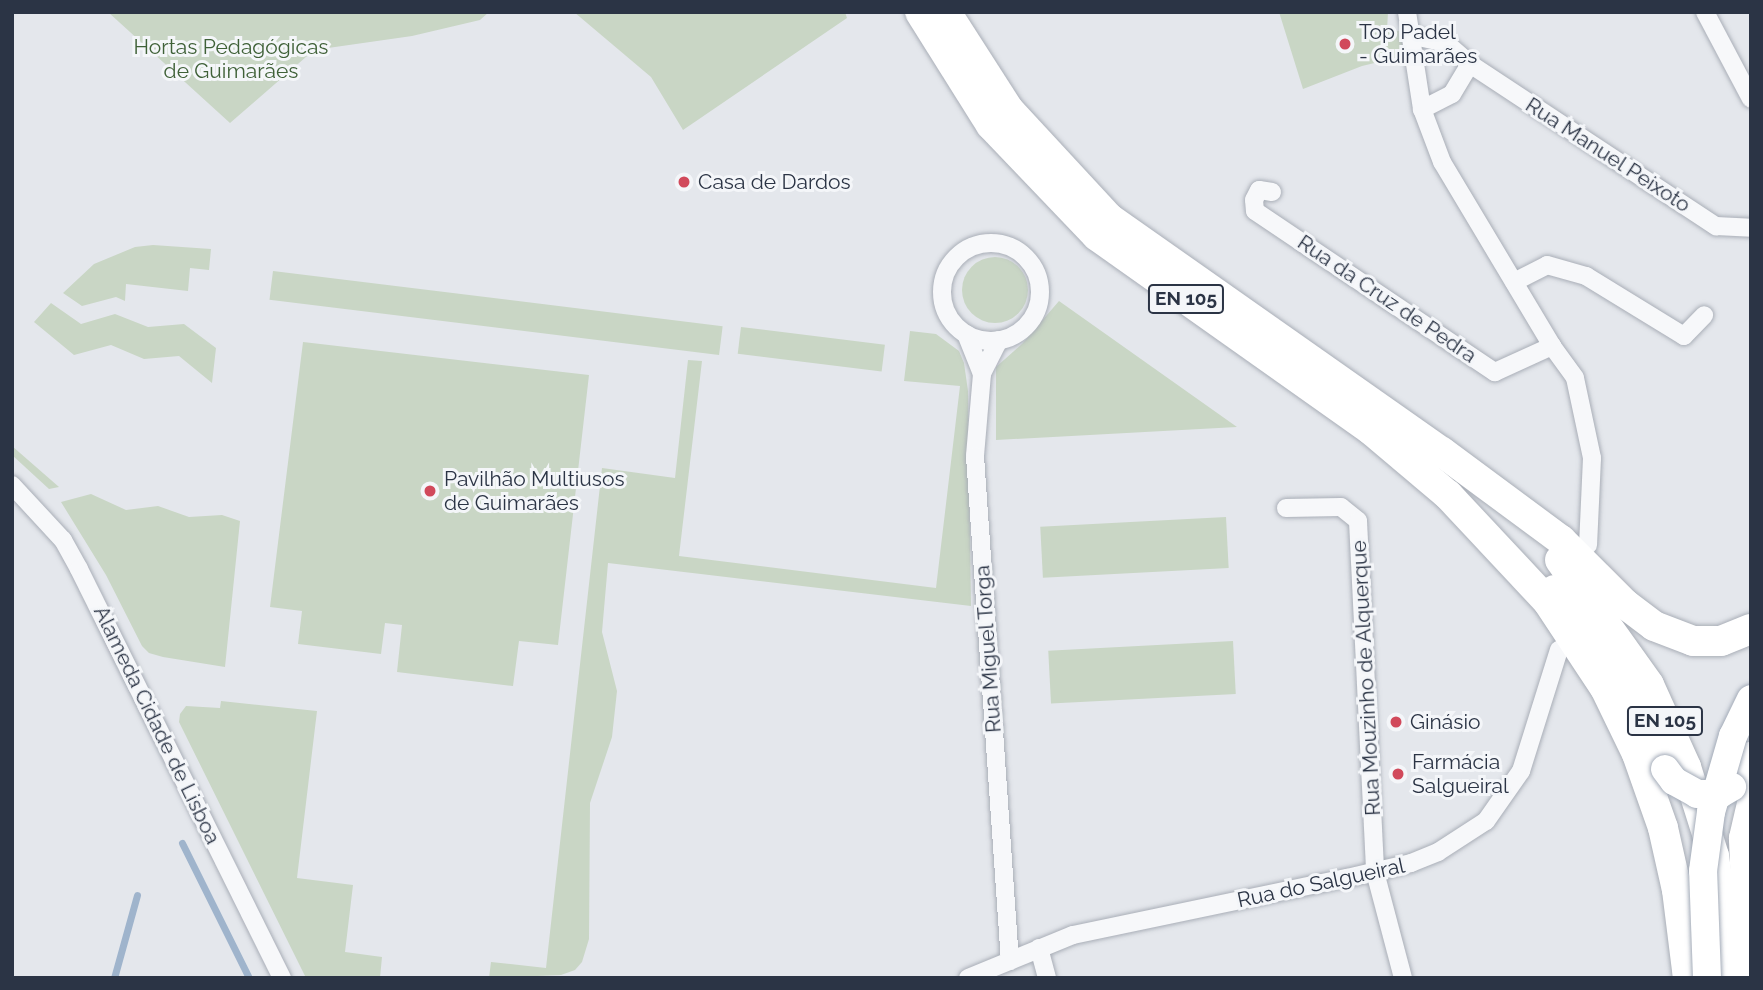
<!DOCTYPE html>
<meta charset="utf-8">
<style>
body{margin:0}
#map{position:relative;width:1763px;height:990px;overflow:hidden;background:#e4e7ec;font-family:Raleway,sans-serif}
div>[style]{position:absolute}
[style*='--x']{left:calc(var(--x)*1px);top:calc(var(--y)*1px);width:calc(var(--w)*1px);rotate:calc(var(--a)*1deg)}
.green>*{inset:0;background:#c9d6c5;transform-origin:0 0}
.round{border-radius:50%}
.stream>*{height:7px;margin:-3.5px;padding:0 3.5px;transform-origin:3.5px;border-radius:3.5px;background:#9fb4cc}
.roads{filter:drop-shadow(0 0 2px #a9aeb7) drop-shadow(0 0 2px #a9aeb7)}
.minor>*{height:18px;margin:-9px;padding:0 9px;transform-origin:9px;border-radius:9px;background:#f7f8fa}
.minor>.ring{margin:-9px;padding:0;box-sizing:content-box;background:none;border:18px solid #f7f8fa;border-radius:50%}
.primary>*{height:28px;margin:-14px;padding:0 14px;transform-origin:14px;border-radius:14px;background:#fff}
.trunk>*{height:30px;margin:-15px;padding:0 15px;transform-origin:15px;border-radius:15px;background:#fff}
.bridges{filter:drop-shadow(0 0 2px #a3abb8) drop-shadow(0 0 2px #a3abb8)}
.primary-bridge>*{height:28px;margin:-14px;padding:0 14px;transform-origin:14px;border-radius:14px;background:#fff}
.dots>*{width:19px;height:19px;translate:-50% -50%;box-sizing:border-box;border:4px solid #f4f6f9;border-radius:50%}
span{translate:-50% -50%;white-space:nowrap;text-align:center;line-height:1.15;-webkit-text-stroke:6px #f4f6f9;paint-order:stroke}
.shield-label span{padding:2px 5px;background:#f4f6f9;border:2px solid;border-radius:5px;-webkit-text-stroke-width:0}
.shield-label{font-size:19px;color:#2b3445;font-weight:700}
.poi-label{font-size:21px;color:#2b3445}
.left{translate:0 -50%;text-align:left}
.park-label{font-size:21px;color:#3f6138}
.street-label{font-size:21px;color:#2b3445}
.frame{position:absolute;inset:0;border:14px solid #2b3445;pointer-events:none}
</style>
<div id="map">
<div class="green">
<div style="clip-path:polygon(108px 12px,489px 12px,480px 20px,412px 36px,314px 50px,230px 123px)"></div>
<div style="clip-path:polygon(574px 12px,845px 12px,847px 18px,683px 130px,651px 77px)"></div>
<div style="clip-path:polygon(1279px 12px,1388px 12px,1387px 30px,1400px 31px,1404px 56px,1362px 66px,1303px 89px)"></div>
<div style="clip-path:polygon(153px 245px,211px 249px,209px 270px,190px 268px,188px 291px,126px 284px,125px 301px,116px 297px,82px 306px,63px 293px,94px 264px,135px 247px)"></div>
<div class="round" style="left:962px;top:257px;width:66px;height:66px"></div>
<div style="left:273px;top:271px;width:453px;height:29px;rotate:7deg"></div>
<div style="clip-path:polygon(1059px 301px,1237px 427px,996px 440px,996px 367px,1022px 344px)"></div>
<div style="clip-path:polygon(51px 303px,81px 324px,115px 314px,148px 327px,184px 324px,216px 348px,212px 383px,179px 356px,144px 359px,111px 345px,74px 355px,34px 322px)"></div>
<div style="left:741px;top:327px;width:145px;height:27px;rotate:7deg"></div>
<div style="clip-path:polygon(910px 331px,936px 334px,959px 351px,964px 363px,968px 391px,971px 606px,608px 563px,602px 632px,617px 691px,612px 737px,590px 803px,589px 939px,582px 962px,575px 970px,561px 975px,489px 978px,491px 962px,546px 968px,602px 468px,675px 478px,688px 360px,702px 361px,679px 556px,936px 588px,960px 386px,904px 381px)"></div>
<div style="clip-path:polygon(303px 342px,589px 375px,558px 645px,519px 641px,513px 686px,397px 672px,402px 625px,385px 623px,381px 654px,298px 644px,302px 611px,270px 607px)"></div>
<div style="clip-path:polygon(12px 446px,59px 487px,49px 489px,12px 455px)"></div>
<div style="clip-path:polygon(91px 494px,126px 510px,158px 506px,189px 517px,222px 515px,240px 521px,225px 667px,163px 657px,149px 653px,142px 646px,106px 575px,61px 502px)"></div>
<div style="left:1226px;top:517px;width:51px;height:186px;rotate:87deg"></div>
<div style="left:1233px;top:641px;width:53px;height:185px;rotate:87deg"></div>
<div style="clip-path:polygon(221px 701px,317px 711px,297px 878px,353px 885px,345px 952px,382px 957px,380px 978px,306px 978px,179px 722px,180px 714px,186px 706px,220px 708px)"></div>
</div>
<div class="stream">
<div style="--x:182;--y:843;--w:151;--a:63.6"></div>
<div style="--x:114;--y:978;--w:86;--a:-74.5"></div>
</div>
<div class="roads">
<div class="minor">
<div style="--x:1407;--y:12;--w:98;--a:81.2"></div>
<div style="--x:1422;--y:109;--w:57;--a:69.3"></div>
<div style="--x:1442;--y:162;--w:214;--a:59.1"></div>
<div style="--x:1552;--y:346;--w:39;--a:54"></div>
<div style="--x:1575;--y:378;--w:82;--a:78"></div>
<div style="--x:1592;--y:458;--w:87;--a:92.6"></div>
<div style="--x:1705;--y:12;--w:98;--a:62.1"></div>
<div style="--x:1409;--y:35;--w:38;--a:12"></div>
<div style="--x:1446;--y:43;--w:32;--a:41"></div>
<div style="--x:1470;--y:64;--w:35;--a:121"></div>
<div style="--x:1452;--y:94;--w:34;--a:153"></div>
<div style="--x:1470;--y:64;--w:295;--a:33.4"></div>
<div style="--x:1716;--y:226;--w:35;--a:3"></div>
<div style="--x:1272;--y:192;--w:13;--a:-171"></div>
<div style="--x:1259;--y:190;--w:11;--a:117"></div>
<div style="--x:1254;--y:200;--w:11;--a:85"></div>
<div style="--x:1255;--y:211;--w:289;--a:33.9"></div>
<div style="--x:1495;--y:372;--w:63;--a:-24.5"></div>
<div class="ring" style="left:942px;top:243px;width:80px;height:80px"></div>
<div style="--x:1514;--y:282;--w:37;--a:-27"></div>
<div style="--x:1547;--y:265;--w:41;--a:15.8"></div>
<div style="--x:1586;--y:276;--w:115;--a:31.5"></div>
<div style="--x:1684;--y:336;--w:29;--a:-46"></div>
<div style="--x:966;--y:334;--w:43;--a:68.2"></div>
<div style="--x:999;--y:340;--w:38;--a:117"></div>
<div style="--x:982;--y:374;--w:82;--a:94.9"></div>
<div style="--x:975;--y:456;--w:506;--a:86.04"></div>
<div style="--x:12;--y:485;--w:75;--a:47.2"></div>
<div style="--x:63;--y:540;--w:33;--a:61"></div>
<div style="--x:79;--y:569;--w:457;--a:63.6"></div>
<div style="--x:1286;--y:508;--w:55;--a:-1"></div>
<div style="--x:1341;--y:507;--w:22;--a:39"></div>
<div style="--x:1358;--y:521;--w:351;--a:87.2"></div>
<div style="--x:1375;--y:872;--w:110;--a:75.2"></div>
<div style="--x:1039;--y:948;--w:31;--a:75"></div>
<div style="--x:968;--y:978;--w:113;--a:-22.3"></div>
<div style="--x:1073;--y:935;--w:280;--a:-11.8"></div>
<div style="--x:1347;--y:878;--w:66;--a:-13.2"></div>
<div style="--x:1411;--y:863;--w:29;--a:-22"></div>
<div style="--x:1438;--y:852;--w:57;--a:-32.9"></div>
<div style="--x:1486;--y:821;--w:61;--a:-55"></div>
<div style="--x:1521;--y:771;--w:127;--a:-72.6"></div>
</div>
<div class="primary">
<div style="--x:1554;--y:589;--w:99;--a:54.1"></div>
<div style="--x:1612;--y:669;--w:113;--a:62.1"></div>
<div style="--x:1738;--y:784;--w:31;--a:-65"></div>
<div style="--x:1749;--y:978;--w:140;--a:-92.5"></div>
<div style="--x:1743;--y:838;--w:35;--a:-77"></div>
</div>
<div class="trunk">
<div style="--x:920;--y:12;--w:133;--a:57.9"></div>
<div style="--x:991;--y:125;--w:153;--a:46.3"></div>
<div style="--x:1097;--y:236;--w:336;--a:35.3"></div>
<div style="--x:1371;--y:430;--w:101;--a:40.2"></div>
<div style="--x:1448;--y:495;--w:146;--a:46.9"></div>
<div style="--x:1548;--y:602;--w:103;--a:56.5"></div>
<div style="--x:1605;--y:688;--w:73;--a:64.1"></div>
<div style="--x:1637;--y:754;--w:78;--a:70.6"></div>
<div style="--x:1663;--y:828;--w:64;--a:77.3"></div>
<div style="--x:1677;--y:890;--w:89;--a:82.9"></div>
<div style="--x:946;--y:12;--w:117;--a:57.3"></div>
<div style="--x:1009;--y:110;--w:149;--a:47.2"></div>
<div style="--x:1110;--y:219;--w:406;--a:35.1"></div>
<div style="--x:1442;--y:452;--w:148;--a:36.5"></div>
<div style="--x:1561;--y:540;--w:91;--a:45"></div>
<div style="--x:1625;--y:604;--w:36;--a:37"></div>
<div style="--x:1654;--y:626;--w:42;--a:21"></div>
<div style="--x:1693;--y:641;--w:28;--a:0"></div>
<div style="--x:1721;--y:641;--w:32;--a:-22"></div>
<div style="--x:1560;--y:560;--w:153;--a:54.5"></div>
<div style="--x:1649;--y:685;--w:90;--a:65.7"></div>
<div style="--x:1686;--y:767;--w:93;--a:72.5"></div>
<div style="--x:1714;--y:856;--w:123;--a:82.1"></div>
</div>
</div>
<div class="bridges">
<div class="primary-bridge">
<div style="--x:1665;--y:769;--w:15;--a:53"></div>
<div style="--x:1674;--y:781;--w:26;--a:29"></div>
<div style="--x:1697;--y:794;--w:23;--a:0"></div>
<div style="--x:1720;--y:794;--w:14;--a:-30"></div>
<div style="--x:1707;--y:978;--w:107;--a:-92.1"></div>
<div style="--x:1703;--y:871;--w:60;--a:-82.3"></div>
<div style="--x:1711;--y:812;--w:79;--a:-73.9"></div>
<div style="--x:1733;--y:736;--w:41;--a:-64.1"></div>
</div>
</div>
<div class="dots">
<div style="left:1345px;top:44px;background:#d1495b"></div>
<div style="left:684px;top:182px;background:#d1495b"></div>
<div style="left:430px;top:491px;background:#d1495b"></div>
<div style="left:1396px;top:722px;background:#d1495b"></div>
<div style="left:1398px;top:774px;background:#d1495b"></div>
</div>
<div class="shield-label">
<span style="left:1186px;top:299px">EN 105</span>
<span style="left:1665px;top:721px">EN 105</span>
</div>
<div class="poi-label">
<span class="left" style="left:1359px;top:44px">Top Padel<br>- Guimarães</span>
<span class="left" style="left:698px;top:182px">Casa de Dardos</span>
<span class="left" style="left:444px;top:491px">Pavilhão Multiusos<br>de Guimarães</span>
<span class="left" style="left:1410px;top:722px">Ginásio</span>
<span class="left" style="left:1412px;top:774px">Farmácia<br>Salgueiral</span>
</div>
<div class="park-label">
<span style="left:231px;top:59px">Hortas Pedagógicas<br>de Guimarães</span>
</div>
<div class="street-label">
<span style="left:1608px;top:155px;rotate:33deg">Rua Manuel Peixoto</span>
<span style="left:1387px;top:299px;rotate:34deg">Rua da Cruz de Pedra</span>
<span style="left:988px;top:649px;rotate:-94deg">Rua Miguel Torga</span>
<span style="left:1366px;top:678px;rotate:-93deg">Rua Mouzinho de Alquerque</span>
<span style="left:157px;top:725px;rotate:64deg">Alameda Cidade de Lisboa</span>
<span style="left:1321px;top:883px;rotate:-12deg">Rua do Salgueiral</span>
</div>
<div class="frame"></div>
</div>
